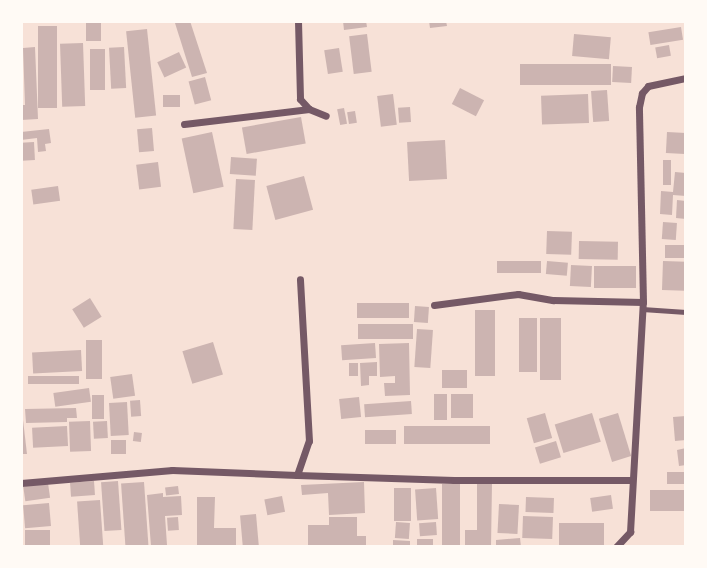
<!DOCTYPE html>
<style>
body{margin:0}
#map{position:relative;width:707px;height:568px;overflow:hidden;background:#f7e1d7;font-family:"Exo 2",sans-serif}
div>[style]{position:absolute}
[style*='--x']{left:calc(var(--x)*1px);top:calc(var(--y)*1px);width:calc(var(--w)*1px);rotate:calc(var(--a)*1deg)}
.building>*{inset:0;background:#ccb4b1;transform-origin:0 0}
.service>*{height:5px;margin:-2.5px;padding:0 2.5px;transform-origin:2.5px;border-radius:2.5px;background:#755966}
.minor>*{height:7px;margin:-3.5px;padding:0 3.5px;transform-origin:3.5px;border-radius:3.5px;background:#755966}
span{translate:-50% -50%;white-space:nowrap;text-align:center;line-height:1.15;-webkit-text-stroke:5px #fffaf5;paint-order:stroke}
.frame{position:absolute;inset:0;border:23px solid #fffaf5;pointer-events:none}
</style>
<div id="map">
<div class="building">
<div style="left:86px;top:21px;width:15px;height:20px"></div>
<div style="clip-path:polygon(182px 21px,190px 21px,207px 73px,192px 77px,175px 23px)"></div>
<div style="clip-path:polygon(343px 21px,366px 21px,367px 27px,344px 30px)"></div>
<div style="clip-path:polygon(429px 21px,446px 21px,447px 26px,430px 28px)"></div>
<div style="left:38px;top:26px;width:19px;height:82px"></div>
<div style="left:681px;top:27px;width:13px;height:33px;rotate:81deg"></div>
<div style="left:147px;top:29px;width:87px;height:21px;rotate:84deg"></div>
<div style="left:367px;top:34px;width:38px;height:18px;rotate:83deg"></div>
<div style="left:574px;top:34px;width:37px;height:22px;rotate:5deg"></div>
<div style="left:83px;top:43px;width:63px;height:23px;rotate:88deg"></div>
<div style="left:669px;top:45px;width:11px;height:14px;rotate:80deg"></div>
<div style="clip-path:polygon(35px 47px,38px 119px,21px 120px,21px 105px,25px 105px,23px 48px)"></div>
<div style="left:124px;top:47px;width:41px;height:15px;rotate:87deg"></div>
<div style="left:339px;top:48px;width:24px;height:15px;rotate:81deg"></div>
<div style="left:90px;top:49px;width:15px;height:41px"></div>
<div style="left:179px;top:52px;width:17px;height:24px;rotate:65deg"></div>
<div style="left:611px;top:64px;width:21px;height:91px;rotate:90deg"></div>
<div style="left:613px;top:66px;width:19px;height:16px;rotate:3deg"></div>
<div style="left:205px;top:77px;width:24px;height:17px;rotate:75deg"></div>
<div style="left:460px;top:88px;width:27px;height:18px;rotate:27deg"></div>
<div style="left:607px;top:90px;width:31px;height:16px;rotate:86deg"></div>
<div style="left:393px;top:94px;width:31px;height:16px;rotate:83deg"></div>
<div style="left:588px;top:94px;width:29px;height:47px;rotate:88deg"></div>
<div style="left:180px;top:95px;width:12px;height:17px;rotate:90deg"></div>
<div style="left:410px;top:107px;width:15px;height:12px;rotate:86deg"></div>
<div style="left:344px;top:108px;width:16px;height:7px;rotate:79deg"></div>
<div style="left:355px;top:111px;width:12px;height:8px;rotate:81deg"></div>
<div style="left:301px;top:117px;width:27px;height:60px;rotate:80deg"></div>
<div style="left:152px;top:128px;width:23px;height:15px;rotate:85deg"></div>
<div style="clip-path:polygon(49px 129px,51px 143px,45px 144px,46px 151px,38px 152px,37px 138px,21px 140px,21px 132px)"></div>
<div style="left:212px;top:132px;width:56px;height:31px;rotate:78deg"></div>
<div style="left:667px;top:132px;width:19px;height:21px;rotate:3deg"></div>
<div style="left:445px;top:140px;width:39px;height:38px;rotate:87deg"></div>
<div style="left:34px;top:142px;width:18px;height:13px;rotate:87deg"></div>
<div style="left:231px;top:157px;width:26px;height:17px;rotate:4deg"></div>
<div style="left:663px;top:160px;width:8px;height:25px"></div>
<div style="left:158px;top:162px;width:25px;height:22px;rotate:83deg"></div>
<div style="clip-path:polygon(675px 172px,686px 173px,686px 196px,673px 195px,672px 215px,660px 214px,661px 191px,673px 192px)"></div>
<div style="left:304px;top:176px;width:35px;height:39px;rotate:75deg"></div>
<div style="left:236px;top:179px;width:19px;height:50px;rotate:3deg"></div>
<div style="left:58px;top:186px;width:15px;height:27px;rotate:82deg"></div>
<div style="clip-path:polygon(677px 200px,686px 201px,686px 219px,676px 218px)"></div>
<div style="left:663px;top:222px;width:14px;height:17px;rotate:4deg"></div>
<div style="left:547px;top:231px;width:25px;height:23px;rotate:2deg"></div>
<div style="left:579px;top:241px;width:39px;height:18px;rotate:1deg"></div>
<div style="left:665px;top:245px;width:21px;height:13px"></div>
<div style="left:497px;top:261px;width:44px;height:12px"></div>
<div style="left:547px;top:261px;width:21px;height:13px;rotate:5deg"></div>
<div style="left:663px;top:261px;width:23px;height:29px;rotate:2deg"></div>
<div style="left:571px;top:265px;width:21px;height:21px;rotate:3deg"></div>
<div style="left:594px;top:266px;width:42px;height:22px"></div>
<div style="left:90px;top:298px;width:22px;height:21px;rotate:58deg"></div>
<div style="left:409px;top:303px;width:15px;height:52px;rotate:90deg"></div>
<div style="left:415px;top:306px;width:14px;height:16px;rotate:4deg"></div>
<div style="left:475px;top:310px;width:20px;height:66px"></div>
<div style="left:519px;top:318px;width:18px;height:54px"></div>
<div style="left:540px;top:318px;width:21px;height:62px"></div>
<div style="left:413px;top:324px;width:15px;height:55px;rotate:90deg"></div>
<div style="left:417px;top:329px;width:16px;height:38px;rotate:4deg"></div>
<div style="left:86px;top:340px;width:16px;height:39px"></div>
<div style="left:213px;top:342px;width:34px;height:32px;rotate:73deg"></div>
<div style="left:375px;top:343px;width:15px;height:34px;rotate:86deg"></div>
<div style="clip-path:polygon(409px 343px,410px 395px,385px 396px,384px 383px,395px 383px,395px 376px,380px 377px,379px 344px)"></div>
<div style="left:81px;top:350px;width:21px;height:49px;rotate:87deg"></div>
<div style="clip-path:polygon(377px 362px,377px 376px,369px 376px,369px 385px,361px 386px,360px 363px)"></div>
<div style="left:349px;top:363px;width:9px;height:13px"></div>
<div style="left:467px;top:370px;width:18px;height:25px;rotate:90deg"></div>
<div style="left:132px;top:374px;width:22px;height:22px;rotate:82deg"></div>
<div style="left:79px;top:376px;width:8px;height:51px;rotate:90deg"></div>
<div style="left:89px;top:388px;width:14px;height:36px;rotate:82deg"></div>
<div style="left:434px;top:394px;width:13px;height:26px"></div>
<div style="left:451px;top:394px;width:22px;height:24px"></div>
<div style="left:92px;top:395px;width:12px;height:24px"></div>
<div style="left:359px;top:397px;width:20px;height:20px;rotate:84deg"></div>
<div style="left:140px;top:400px;width:16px;height:10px;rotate:86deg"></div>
<div style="left:411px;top:401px;width:13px;height:47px;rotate:86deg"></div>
<div style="left:127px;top:402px;width:33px;height:18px;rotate:87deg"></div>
<div style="clip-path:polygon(76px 408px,77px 418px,67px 418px,67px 422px,26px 423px,25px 409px)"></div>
<div style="left:545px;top:413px;width:26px;height:19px;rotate:74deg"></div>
<div style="left:592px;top:413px;width:30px;height:39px;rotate:73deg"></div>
<div style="left:618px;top:413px;width:45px;height:20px;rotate:73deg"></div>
<div style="clip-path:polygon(686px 416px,686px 440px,675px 441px,673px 417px)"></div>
<div style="clip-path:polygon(23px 420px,27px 454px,21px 454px,21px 421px)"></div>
<div style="left:90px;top:421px;width:30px;height:21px;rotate:88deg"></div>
<div style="left:107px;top:421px;width:17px;height:14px;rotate:87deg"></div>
<div style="left:67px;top:426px;width:20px;height:35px;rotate:87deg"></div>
<div style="left:490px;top:426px;width:18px;height:86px;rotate:90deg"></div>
<div style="left:396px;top:430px;width:14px;height:31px;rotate:90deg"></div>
<div style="left:134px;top:432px;width:8px;height:9px;rotate:7deg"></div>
<div style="left:126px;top:440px;width:14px;height:15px;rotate:90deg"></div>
<div style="left:556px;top:441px;width:17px;height:22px;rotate:73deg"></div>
<div style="clip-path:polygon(686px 448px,686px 465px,679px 466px,677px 450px)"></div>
<div style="left:686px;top:472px;width:12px;height:19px;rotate:90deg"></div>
<div style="left:94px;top:481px;width:14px;height:24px;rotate:86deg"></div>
<div style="left:118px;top:481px;width:49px;height:17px;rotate:86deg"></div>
<div style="left:144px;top:482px;width:65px;height:23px;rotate:86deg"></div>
<div style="clip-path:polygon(364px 482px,365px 513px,329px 515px,328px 493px,302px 495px,301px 485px)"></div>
<div style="left:48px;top:483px;width:15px;height:25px;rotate:82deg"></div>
<div style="clip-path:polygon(477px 483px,492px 483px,491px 547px,465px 547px,465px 530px,477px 530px)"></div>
<div style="left:442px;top:484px;width:18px;height:63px"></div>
<div style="left:178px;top:486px;width:8px;height:13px;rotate:83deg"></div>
<div style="left:394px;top:488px;width:17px;height:33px"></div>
<div style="left:436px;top:488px;width:31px;height:21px;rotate:86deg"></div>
<div style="left:686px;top:490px;width:21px;height:36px;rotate:90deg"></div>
<div style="clip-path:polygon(163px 493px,163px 497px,181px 496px,182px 515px,165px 516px,167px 545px,151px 546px,147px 495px)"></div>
<div style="left:611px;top:495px;width:14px;height:21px;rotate:82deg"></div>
<div style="left:282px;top:496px;width:16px;height:18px;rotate:79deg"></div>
<div style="clip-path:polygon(197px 497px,215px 497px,214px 528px,236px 528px,236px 546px,197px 545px)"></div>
<div style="left:526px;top:497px;width:28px;height:15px;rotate:2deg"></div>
<div style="left:100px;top:500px;width:47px;height:23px;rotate:86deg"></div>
<div style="left:49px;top:503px;width:23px;height:26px;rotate:85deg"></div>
<div style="left:499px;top:504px;width:20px;height:29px;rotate:3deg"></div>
<div style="left:256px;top:514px;width:33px;height:16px;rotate:85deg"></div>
<div style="left:523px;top:516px;width:30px;height:22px;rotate:2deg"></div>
<div style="left:178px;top:517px;width:13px;height:11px;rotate:86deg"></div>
<div style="clip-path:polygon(329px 517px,357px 517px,357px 536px,366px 536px,366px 547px,308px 547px,308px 525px,329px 525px)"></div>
<div style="left:396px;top:522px;width:14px;height:16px;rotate:4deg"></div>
<div style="left:436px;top:522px;width:13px;height:17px;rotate:86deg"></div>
<div style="left:559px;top:523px;width:45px;height:22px"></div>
<div style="left:50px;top:530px;width:17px;height:25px;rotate:90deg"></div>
<div style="clip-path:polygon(520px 538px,521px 547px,496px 547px,496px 540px)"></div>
<div style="left:417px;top:539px;width:16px;height:8px"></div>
<div style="clip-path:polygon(393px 540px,410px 541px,410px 547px,393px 547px)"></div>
</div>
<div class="service">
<div style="--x:642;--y:309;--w:44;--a:3.9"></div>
</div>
<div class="minor">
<div style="--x:298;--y:21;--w:78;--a:88.5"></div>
<div style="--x:300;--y:99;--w:13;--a:48"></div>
<div style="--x:309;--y:109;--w:18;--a:22"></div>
<div style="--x:184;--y:124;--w:126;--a:-6.8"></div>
<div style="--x:434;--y:305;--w:85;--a:-7.5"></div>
<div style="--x:518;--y:294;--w:36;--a:10"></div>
<div style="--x:553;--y:300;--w:90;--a:1.3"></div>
<div style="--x:297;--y:475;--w:157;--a:1.8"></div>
<div style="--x:454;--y:480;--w:177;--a:0"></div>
<div style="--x:21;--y:483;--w:152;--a:-4.9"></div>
<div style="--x:172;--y:470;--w:125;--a:2.3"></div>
<div style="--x:297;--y:475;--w:36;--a:-71"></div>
<div style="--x:309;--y:441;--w:162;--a:-93.2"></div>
<div style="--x:616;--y:547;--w:21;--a:-47"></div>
<div style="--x:630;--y:532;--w:230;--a:-86.8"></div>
<div style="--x:643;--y:302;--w:195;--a:-91.2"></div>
<div style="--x:639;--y:107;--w:14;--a:-78"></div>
<div style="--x:642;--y:93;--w:9;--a:-49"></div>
<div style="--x:648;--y:86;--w:39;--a:-12"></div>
</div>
<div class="frame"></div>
</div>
